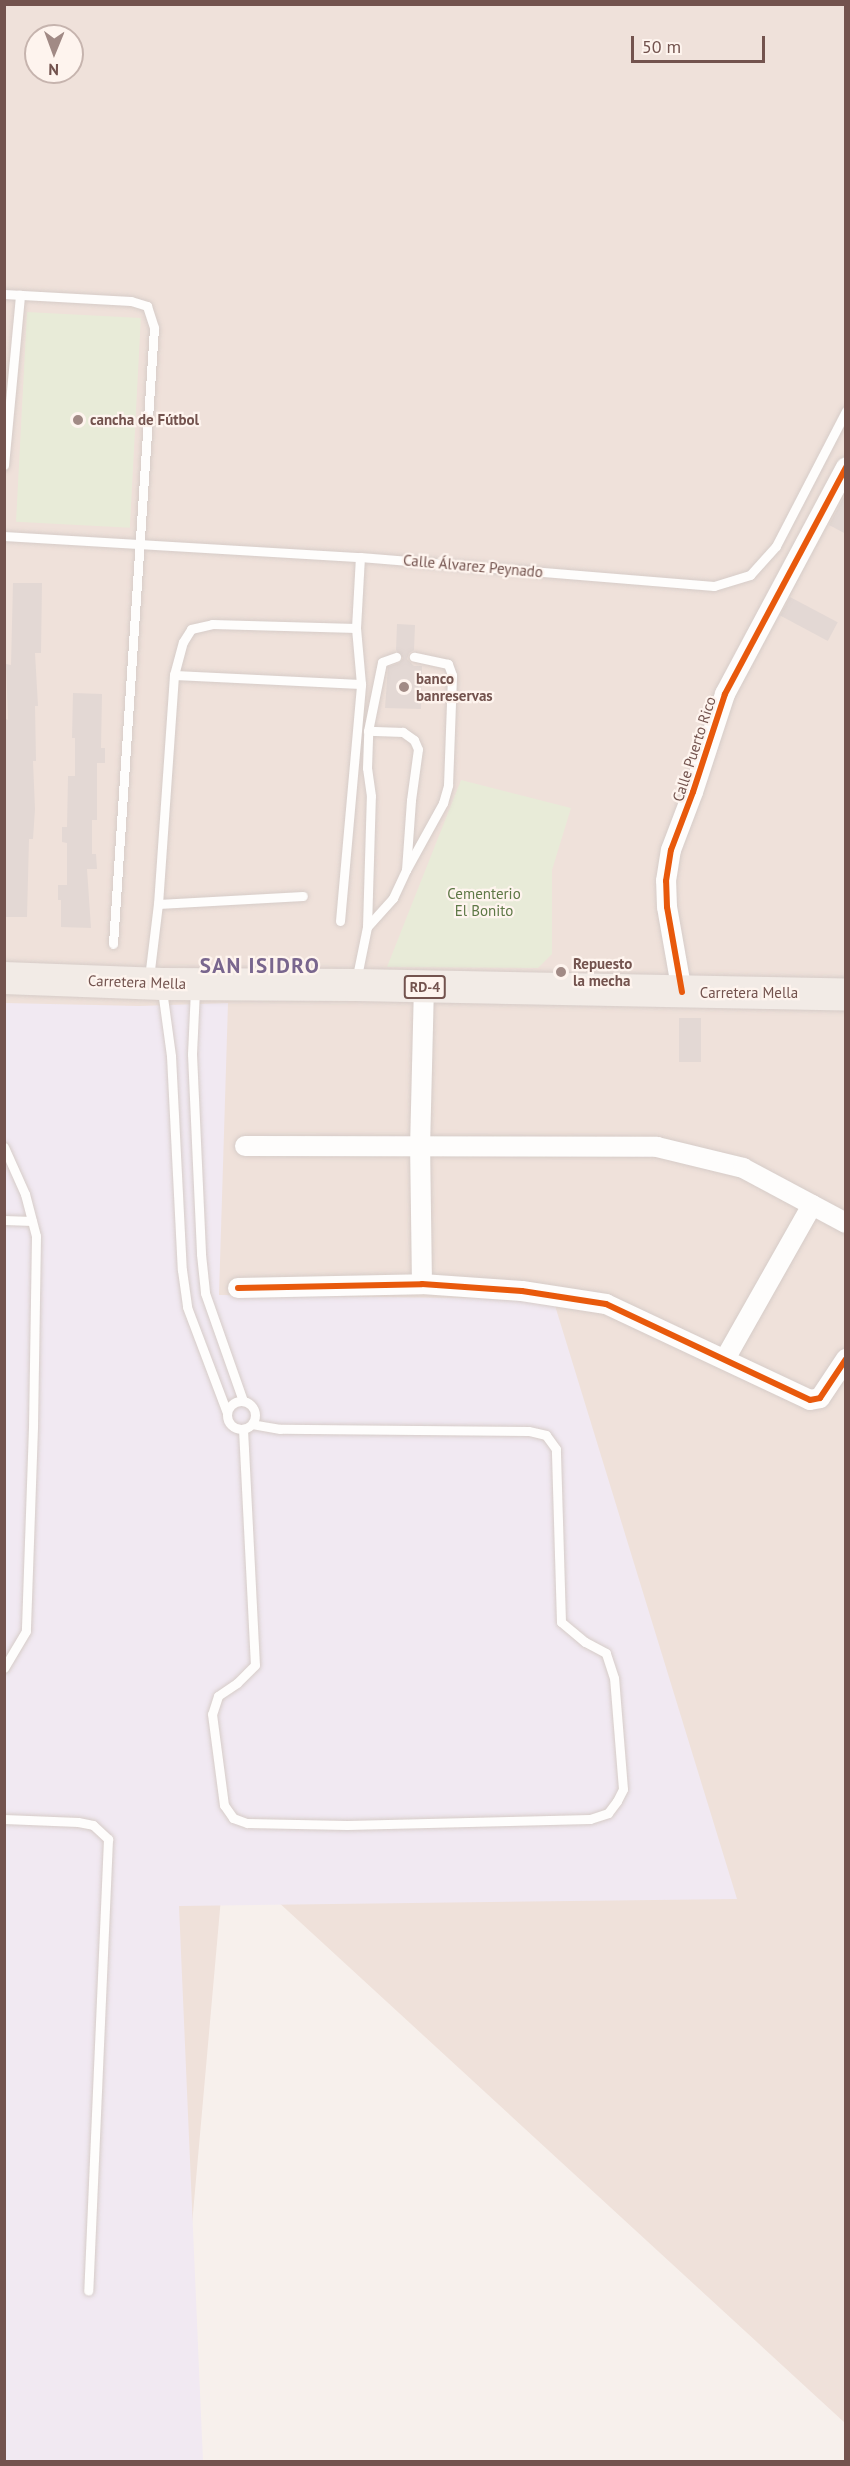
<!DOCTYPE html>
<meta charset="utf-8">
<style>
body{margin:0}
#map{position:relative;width:850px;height:2466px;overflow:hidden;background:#f7f0ec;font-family:"PT Sans",sans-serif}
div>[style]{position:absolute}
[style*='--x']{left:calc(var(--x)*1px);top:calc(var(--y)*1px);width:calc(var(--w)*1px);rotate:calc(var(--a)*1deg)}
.residential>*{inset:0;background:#efe1da}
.education>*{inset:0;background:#f1e9f2}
.green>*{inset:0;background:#e8ebd8;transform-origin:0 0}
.building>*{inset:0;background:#e3d8d4;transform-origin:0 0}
.roads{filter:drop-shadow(0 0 2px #d6ccc8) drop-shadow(0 0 2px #d6ccc8)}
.service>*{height:9px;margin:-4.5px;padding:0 4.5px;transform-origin:4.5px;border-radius:4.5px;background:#fefdfc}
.service>.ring{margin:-4.5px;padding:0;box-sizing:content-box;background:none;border:9px solid #fefdfc;border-radius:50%}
.minor>*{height:20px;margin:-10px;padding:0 10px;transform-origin:10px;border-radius:10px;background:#fefdfc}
.primary>*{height:32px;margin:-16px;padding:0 16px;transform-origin:16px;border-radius:16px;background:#f2ebe6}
.cycleway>*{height:6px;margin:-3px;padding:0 3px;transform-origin:3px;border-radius:3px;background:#e8590c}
.dots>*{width:16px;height:16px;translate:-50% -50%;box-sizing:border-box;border:3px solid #fef4ee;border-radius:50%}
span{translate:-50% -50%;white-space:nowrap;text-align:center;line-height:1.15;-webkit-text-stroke:4.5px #fef4ee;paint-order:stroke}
.shield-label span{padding:2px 4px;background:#fef4ee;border:2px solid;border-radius:4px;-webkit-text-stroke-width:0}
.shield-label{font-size:14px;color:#73534e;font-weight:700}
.poi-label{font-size:15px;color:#73534e;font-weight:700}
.left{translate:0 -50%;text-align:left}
.street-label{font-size:15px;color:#73534e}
.park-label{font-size:15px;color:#5e7846}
.district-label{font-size:21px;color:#79668e;font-weight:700;letter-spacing:1.5px}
.frame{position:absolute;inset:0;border:6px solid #73534e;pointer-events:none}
.north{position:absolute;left:24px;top:24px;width:60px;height:60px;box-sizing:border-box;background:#fef4ee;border:2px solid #c6b4ae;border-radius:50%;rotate:181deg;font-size:16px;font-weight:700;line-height:24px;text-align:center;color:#73534e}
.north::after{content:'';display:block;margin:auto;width:21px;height:27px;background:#a18a85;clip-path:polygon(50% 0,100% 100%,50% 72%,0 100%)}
.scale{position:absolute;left:631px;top:36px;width:134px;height:27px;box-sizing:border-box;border:3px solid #73534e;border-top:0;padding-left:8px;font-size:18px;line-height:21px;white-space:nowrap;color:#73534e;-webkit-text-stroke:4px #fef4ee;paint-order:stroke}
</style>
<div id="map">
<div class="residential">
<div style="clip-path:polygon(evenodd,5px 5px,845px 5px,845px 2423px,225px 1853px,171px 2461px,5px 2462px,5px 5px,36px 36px,72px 36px,72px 72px,36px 72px,36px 36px)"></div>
</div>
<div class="education">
<div style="clip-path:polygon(5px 1003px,139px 1006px,228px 1003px,219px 1295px,553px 1299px,737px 1899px,179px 1906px,203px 2461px,5px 2462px)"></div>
</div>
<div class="green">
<div style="left:27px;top:312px;width:114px;height:210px;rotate:3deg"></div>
<div style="clip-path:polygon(461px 780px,571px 808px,552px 870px,552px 954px,538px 968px,387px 967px)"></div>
</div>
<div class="building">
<div style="clip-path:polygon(846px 493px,846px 534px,829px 525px)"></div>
<div style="clip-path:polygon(13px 583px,42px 583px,41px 653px,35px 653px,38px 706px,35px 706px,36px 761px,33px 761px,35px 809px,33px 839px,29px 839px,27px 917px,4px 917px,4px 771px,6px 719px,8px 720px,6px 664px,11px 665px)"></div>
<div style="left:790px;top:597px;width:54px;height:21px;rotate:28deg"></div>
<div style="clip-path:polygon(397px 624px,415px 625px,414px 650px,409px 653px,407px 659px,414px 666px,422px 666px,421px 709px,385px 708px,388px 667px,399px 663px,403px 658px,396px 650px)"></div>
<div style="clip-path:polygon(73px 693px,102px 694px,101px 748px,105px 748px,105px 763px,97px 763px,97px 820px,92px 820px,92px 854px,96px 854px,97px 869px,87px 869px,91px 928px,61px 927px,61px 900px,58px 900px,58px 885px,67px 885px,67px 843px,62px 842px,62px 827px,67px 827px,68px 776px,75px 776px,75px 738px,72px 738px)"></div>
<div style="left:679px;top:1018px;width:22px;height:44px"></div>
</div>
<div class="roads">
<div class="service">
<div style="--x:4;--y:294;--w:127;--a:3.2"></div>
<div style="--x:131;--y:301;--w:17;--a:17"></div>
<div style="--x:147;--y:306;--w:23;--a:72"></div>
<div style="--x:154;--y:328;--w:617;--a:93.81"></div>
<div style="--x:4;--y:465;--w:171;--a:-84.6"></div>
<div style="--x:4;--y:536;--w:357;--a:3.4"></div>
<div style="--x:360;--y:557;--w:355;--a:4.7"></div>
<div style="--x:714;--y:586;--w:38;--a:-17"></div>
<div style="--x:750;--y:575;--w:39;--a:-48"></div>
<div style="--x:776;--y:546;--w:152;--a:-62.6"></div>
<div style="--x:174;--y:675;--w:187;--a:2.8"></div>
<div style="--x:406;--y:870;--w:77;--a:-61.1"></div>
<div style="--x:443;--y:803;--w:19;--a:-74"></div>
<div style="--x:448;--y:785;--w:110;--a:-87.9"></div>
<div style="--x:452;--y:675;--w:12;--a:-110"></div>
<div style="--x:448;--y:664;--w:35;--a:-168"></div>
<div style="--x:158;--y:904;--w:145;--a:-3.2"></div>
<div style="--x:340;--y:921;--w:238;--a:-84.9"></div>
<div style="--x:361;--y:684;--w:56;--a:-95.1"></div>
<div style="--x:356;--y:628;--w:71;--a:-86.8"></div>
<div style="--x:367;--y:927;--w:39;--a:-48"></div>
<div style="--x:393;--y:898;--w:31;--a:-65"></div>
<div style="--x:406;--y:870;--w:70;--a:-85.9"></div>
<div style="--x:411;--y:800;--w:51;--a:-82.2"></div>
<div style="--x:418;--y:749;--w:10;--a:-114"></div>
<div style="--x:414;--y:740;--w:14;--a:-144"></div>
<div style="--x:403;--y:732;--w:35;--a:-178"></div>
<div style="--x:149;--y:978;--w:75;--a:-83.1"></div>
<div style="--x:158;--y:904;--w:230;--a:-86"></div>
<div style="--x:174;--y:675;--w:34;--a:-75"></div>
<div style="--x:183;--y:642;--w:15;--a:-58"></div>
<div style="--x:191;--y:629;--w:22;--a:-13"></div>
<div style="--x:212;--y:624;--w:144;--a:1.6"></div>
<div style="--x:356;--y:981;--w:55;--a:-78.5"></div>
<div style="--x:367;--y:927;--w:131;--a:-88.3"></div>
<div style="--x:371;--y:796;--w:28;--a:-98"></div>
<div style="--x:367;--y:768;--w:37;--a:-88"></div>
<div style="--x:368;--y:731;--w:70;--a:-78.5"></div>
<div style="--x:382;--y:662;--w:15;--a:-20"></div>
<div style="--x:162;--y:990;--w:67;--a:82.2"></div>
<div style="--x:171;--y:1056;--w:214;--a:87.1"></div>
<div style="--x:182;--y:1270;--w:37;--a:82"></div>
<div style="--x:187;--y:1307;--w:113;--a:69.3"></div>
<div style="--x:195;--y:990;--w:64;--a:92.7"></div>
<div style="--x:192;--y:1054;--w:200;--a:87.4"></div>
<div style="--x:201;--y:1254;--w:39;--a:84"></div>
<div style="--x:205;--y:1293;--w:114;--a:70.6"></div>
<div style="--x:4;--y:1147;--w:51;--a:65.9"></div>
<div style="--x:25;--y:1194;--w:43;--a:75.3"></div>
<div style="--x:36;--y:1236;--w:191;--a:90.9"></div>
<div style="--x:33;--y:1427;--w:204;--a:92"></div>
<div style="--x:26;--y:1631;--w:43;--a:120.7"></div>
<div style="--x:4;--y:1220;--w:28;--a:2"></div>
<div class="ring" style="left:227px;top:1401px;width:19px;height:19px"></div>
<div style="--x:243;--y:1429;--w:236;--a:87.1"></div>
<div style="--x:255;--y:1665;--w:25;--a:135"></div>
<div style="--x:237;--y:1683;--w:23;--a:146"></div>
<div style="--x:218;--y:1696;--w:19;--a:108"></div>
<div style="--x:212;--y:1714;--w:92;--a:82.5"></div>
<div style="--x:224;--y:1805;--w:16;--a:55"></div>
<div style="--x:233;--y:1818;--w:15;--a:20"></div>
<div style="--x:247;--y:1823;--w:100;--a:1.1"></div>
<div style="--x:347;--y:1825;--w:243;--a:-1.4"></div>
<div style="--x:590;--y:1819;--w:19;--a:-18"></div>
<div style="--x:608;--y:1813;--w:15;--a:-53"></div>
<div style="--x:617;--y:1801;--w:13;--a:-63"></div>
<div style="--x:623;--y:1789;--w:111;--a:-94.6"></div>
<div style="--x:614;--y:1678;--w:26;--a:-108"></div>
<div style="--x:606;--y:1653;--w:24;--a:-152"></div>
<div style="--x:585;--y:1642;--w:31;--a:-140"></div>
<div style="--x:561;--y:1622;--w:173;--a:-91.7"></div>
<div style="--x:556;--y:1449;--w:17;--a:-126"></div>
<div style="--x:546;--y:1435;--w:18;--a:-167"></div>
<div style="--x:528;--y:1431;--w:248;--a:-179.5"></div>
<div style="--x:280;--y:1429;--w:27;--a:-170"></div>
<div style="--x:4;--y:1819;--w:74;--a:2.3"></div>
<div style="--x:78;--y:1822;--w:15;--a:11"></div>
<div style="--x:93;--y:1825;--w:21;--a:43"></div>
<div style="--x:108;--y:1839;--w:452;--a:92.5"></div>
</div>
<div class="minor">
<div style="--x:682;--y:992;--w:86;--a:-100"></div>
<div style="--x:667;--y:907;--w:26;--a:-92"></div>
<div style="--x:666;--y:881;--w:31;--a:-81"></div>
<div style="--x:671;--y:850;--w:62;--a:-69.2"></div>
<div style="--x:693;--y:792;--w:103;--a:-71.9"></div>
<div style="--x:725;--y:694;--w:257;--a:-61.9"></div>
<div style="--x:245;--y:1146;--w:412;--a:0.1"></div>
<div style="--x:657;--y:1147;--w:89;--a:13.7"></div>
<div style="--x:743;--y:1168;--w:117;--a:28.1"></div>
<div style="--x:422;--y:1284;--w:135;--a:-90.8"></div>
<div style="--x:420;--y:1149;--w:162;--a:-88.6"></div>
<div style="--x:238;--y:1288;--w:184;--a:-1.2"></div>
<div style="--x:422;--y:1284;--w:100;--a:4"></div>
<div style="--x:522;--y:1291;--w:85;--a:8.8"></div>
<div style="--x:606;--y:1304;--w:225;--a:25.2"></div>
<div style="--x:810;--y:1400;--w:10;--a:-11"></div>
<div style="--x:820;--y:1398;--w:47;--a:-56.3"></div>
<div style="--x:725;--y:1359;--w:177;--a:-60.5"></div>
</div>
<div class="primary">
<div style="--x:4;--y:978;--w:158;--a:2.2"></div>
<div style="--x:162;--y:984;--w:194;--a:0.3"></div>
<div style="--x:356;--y:985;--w:490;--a:1.1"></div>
</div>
</div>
<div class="cycleway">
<div style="--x:682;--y:992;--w:86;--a:-100"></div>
<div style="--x:667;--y:907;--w:26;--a:-92"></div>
<div style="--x:666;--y:881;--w:31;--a:-81"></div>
<div style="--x:671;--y:850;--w:62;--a:-69.2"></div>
<div style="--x:693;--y:792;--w:103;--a:-71.9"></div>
<div style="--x:725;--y:694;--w:257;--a:-61.9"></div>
<div style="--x:238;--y:1288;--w:184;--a:-1.2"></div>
<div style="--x:422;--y:1284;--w:100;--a:4"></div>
<div style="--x:522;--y:1291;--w:85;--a:8.8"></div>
<div style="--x:606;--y:1304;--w:225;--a:25.2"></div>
<div style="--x:810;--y:1400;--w:10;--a:-11"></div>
<div style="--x:820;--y:1398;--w:47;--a:-56.3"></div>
</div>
<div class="dots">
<div style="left:78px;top:420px;background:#a18a85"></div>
<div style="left:404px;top:687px;background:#a18a85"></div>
<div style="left:561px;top:972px;background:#a18a85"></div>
</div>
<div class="shield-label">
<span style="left:425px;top:987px">RD-4</span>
</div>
<div class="poi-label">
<span class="left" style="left:90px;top:420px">cancha de Fútbol</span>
<span class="left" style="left:416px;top:687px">banco<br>banreservas</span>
<span class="left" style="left:573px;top:972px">Repuesto<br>la mecha</span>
</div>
<div class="street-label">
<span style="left:473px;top:566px;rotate:5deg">Calle Álvarez Peynado</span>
<span style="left:694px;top:749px;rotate:-72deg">Calle Puerto Rico</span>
<span style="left:137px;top:982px;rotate:2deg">Carretera Mella</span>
<span style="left:749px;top:993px">Carretera Mella</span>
</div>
<div class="park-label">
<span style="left:484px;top:902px">Cementerio<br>El Bonito</span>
</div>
<div class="district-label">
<span style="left:260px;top:966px">SAN ISIDRO</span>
</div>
<div class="frame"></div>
<div class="north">N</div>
<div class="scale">50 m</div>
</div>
